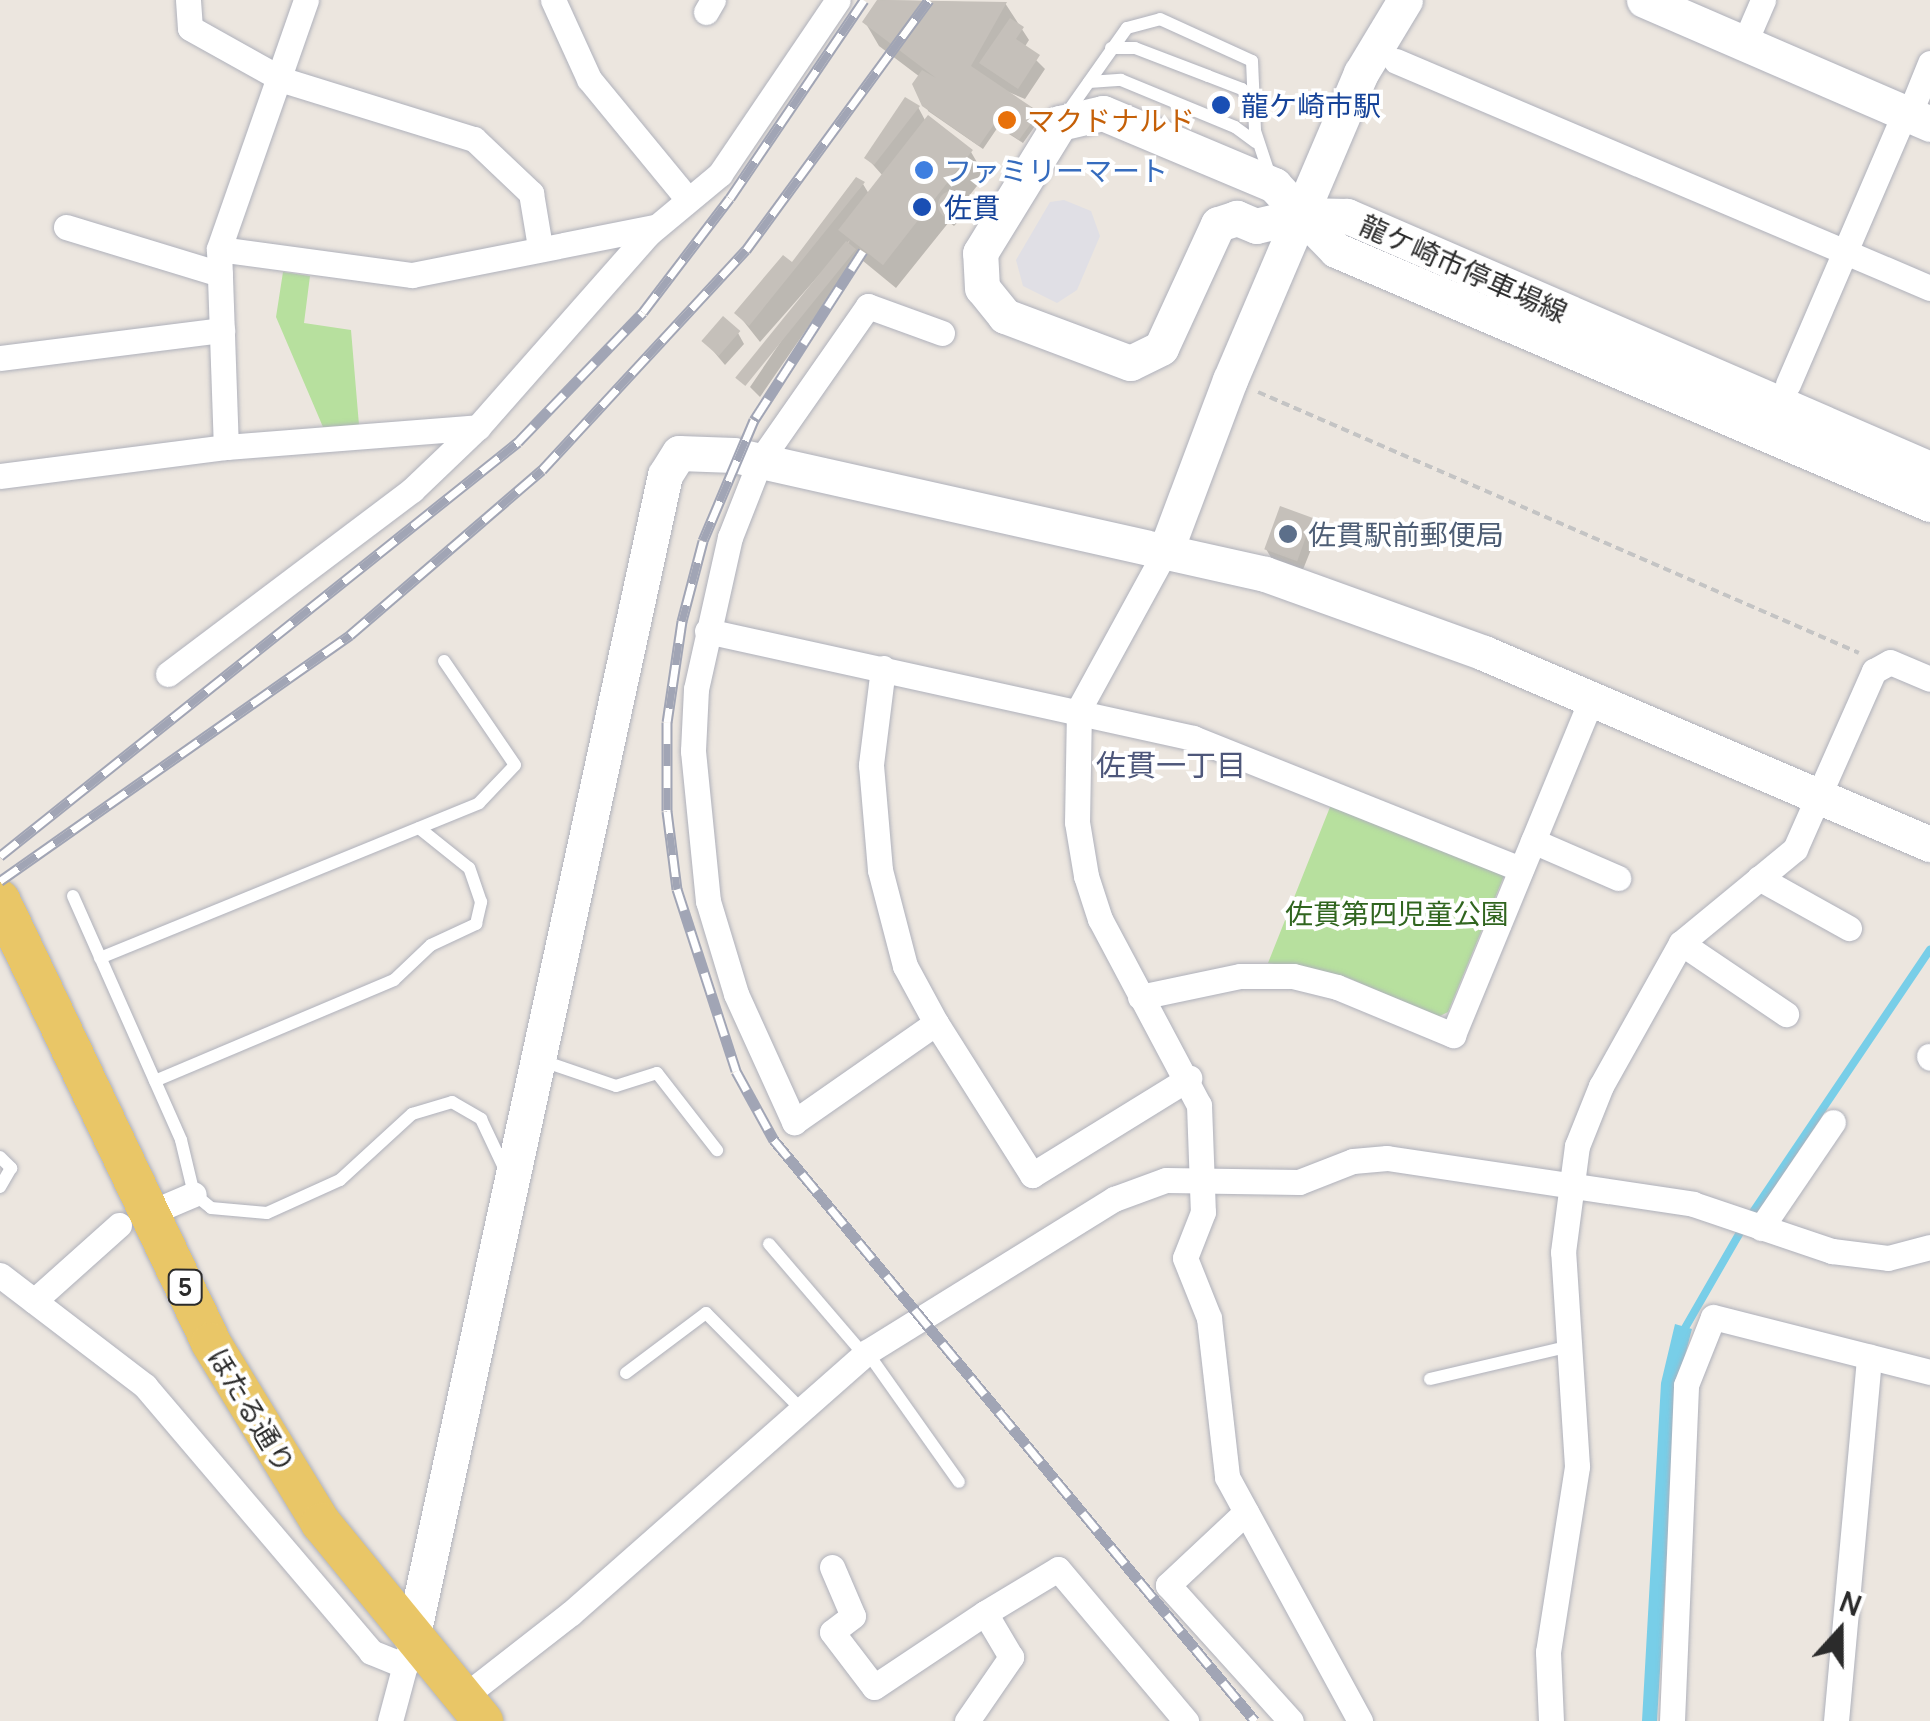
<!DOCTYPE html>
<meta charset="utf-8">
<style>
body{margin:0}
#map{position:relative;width:1930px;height:1721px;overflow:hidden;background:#ece6df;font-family:Manrope,"Noto Sans JP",sans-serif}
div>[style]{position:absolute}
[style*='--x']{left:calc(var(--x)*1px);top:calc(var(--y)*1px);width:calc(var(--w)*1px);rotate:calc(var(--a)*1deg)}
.industrial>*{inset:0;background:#e0dfe5}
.green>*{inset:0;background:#b7e09e}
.water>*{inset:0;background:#78cee8}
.shadow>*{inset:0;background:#0003}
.stream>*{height:8px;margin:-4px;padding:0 4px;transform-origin:4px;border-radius:4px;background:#78cee8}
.building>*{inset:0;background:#c5c0ba;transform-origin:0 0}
.round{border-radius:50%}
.path>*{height:4px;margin-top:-2px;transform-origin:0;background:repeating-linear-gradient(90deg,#c4c4c4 0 8px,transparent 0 13px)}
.roads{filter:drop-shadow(0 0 2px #afb1bb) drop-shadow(0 0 2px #afb1bb)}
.lane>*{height:12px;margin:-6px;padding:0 6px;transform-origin:6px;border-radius:6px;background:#fff}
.street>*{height:25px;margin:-12.5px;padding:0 12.5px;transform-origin:12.5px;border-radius:12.5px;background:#fff}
.secondary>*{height:35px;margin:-17.5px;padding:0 17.5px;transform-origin:17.5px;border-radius:17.5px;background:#fff}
.primary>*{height:40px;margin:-20px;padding:0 20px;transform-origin:20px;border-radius:20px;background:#e9c667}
.rail>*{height:11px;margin-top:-5.5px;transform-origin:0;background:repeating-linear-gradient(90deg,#fff 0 22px,#a1a5b5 0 44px);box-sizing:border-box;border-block:2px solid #a1a5b5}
.dots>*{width:28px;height:28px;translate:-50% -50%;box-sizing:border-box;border:5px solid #fff;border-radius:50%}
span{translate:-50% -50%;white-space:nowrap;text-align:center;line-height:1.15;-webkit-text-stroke:8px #fff;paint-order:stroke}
.shield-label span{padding:2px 8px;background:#fff;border:2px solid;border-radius:8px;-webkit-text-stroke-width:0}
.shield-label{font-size:25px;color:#2b2b2b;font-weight:700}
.transit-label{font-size:28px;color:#164399}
.left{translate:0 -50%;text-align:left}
.food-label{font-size:28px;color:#c56008}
.shop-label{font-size:28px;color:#366cbe}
.street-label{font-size:28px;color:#2b2b2b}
.service-label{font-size:28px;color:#4e5e75}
.park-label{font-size:28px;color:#30651f}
.neighbourhood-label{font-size:30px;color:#4e577a}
.north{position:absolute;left:1790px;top:1581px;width:100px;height:100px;-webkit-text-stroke:8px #fff;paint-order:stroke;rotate:21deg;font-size:28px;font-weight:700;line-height:40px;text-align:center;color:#2b2b2b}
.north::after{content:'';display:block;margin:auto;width:35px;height:45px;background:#2b2b2b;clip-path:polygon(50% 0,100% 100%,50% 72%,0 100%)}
</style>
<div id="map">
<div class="industrial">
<div style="clip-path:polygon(1064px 200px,1091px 211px,1100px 236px,1077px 290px,1057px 303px,1023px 286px,1016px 260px,1050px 202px)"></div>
</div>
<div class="green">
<div style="clip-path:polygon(283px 272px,310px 276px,304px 323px,351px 330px,359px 425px,323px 427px,276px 317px)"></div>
<div style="clip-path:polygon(1332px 802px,1504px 876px,1448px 1012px,1438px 1017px,1346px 977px,1268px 963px)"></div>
</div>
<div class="water">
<div style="clip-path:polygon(1675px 1324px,1692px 1329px,1677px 1386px,1657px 1721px,1642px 1721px,1661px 1383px)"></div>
</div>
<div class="shadow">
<div style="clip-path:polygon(880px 0,1005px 3px,1029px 40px,1024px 48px,1045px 69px,1025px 99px,999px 88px,1040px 119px,1023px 143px,998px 127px,983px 149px,928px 111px,920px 77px,879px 46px,865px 22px)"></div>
<div style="clip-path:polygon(918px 107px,926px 122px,971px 152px,985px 176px,965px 201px,971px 208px,954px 226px,949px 222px,896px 288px,857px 256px,760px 397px,750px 387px,850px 240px,760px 342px,737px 313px,792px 265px,863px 184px,869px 194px,883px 176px,867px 158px)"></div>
<div style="clip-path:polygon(738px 333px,744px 344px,725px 365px,704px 340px)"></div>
<div style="clip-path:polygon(1311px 520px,1318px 532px,1302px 572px,1273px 561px,1266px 549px)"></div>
</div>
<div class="stream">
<div style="--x:1751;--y:1215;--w:320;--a:-56"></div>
<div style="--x:1681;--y:1335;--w:125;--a:-60.1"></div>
</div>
<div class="building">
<div style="clip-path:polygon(877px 0,1007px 2px,971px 66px,1039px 112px,1019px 140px,995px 123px,979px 146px,922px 106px,912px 84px,922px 70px,936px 78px,862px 22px)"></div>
<div style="clip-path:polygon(1010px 18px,1024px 27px,1016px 39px,1040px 55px,1018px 89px,979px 63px)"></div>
<div style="clip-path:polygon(905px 97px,920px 106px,874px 165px,864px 158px)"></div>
<div style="left:928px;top:115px;width:57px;height:146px;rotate:38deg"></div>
<div style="clip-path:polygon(856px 177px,865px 182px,749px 326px,734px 313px,783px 255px,792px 262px)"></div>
<div class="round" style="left:938px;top:191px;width:28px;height:28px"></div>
<div style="left:846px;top:241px;width:13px;height:176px;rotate:39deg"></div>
<div style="left:723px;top:316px;width:23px;height:33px;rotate:41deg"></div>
<div style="left:1280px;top:506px;width:35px;height:46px;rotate:20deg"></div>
</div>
<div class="path">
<div style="--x:1258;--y:392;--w:655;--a:23.47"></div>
</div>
<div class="roads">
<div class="lane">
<div style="--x:1111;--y:48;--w:24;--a:0"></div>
<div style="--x:1135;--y:48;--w:78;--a:21"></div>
<div style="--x:1208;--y:76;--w:36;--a:21"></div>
<div style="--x:1242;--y:89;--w:18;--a:49"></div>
<div style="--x:1089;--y:82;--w:32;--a:-4"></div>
<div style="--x:1121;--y:80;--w:123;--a:22.4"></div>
<div style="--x:1235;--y:127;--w:26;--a:36"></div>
<div style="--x:1067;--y:113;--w:104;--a:-54.8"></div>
<div style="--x:1127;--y:28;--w:34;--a:-15"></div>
<div style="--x:1160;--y:19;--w:101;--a:24.5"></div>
<div style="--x:1252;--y:61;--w:70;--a:87.5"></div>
<div style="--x:1255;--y:131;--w:47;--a:71.6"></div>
<div style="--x:73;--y:896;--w:267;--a:66.1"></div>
<div style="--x:181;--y:1140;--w:56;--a:76.5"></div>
<div style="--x:194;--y:1194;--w:22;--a:39"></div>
<div style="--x:211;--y:1208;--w:56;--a:5.1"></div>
<div style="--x:267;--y:1213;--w:80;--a:-24.3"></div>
<div style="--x:340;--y:1180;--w:98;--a:-42.5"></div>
<div style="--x:412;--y:1114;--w:42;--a:-16.7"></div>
<div style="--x:452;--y:1102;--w:34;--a:30"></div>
<div style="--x:481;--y:1119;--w:59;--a:64.7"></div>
<div style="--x:100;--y:958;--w:409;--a:-22.2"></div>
<div style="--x:479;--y:803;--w:52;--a:-46.5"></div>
<div style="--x:515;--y:765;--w:126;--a:-124.3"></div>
<div style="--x:540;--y:1060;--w:80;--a:18.9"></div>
<div style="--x:616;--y:1086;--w:43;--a:-17.6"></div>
<div style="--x:657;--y:1073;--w:98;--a:52.1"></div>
<div style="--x:155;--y:1081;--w:259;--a:-22.9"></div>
<div style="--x:394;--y:980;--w:51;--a:-43.4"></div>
<div style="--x:431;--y:945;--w:50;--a:-25"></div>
<div style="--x:476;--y:924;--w:23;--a:-77"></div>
<div style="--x:481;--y:902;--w:36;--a:-109"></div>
<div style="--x:469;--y:868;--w:64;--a:-141.3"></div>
<div style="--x:0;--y:1157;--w:16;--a:45"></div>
<div style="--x:11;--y:1168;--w:22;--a:120"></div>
<div style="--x:769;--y:1244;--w:146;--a:49.4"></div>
<div style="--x:867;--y:1352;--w:159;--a:54.7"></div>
<div style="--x:626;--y:1373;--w:100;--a:-36.9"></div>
<div style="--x:706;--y:1313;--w:135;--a:45.3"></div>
<div style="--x:1430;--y:1379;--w:145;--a:-13.2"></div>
</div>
<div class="street">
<div style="--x:188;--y:0;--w:28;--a:86"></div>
<div style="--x:190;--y:28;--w:107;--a:29.2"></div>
<div style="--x:283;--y:80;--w:200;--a:17.2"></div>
<div style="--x:474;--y:139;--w:79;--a:43.5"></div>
<div style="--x:531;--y:193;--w:55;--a:80.5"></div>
<div style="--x:306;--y:0;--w:264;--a:109.3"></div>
<div style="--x:219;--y:249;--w:198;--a:88"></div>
<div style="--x:226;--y:447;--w:253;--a:-4.5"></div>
<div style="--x:553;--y:0;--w:87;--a:65.5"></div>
<div style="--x:589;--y:79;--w:153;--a:50.6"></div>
<div style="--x:706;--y:12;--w:14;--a:-60"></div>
<div style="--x:1744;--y:44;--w:48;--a:-66.6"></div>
<div style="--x:1396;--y:61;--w:580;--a:23.03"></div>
<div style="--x:1909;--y:115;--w:56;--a:-68"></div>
<div style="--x:66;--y:227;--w:161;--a:17"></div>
<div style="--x:219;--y:249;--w:195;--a:7.7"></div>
<div style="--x:412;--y:275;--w:248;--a:-11.2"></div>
<div style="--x:942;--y:333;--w:79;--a:-160"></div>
<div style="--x:868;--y:306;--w:189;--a:124.9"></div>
<div style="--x:760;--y:461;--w:82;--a:111.5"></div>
<div style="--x:730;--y:537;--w:156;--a:102.6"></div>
<div style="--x:696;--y:689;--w:62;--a:92.8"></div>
<div style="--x:693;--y:751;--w:151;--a:84.3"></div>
<div style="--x:708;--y:901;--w:97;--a:73.2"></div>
<div style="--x:736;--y:994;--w:141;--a:65.6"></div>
<div style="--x:794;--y:1122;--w:173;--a:-34.9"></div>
<div style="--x:936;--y:1023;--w:180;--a:57.7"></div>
<div style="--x:1032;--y:1175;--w:185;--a:-31.7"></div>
<div style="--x:0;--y:358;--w:224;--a:-7.2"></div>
<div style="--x:1788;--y:384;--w:279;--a:-66.7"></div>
<div style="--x:0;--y:476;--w:228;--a:-7.3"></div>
<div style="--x:1166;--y:550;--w:181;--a:118.7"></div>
<div style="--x:1079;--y:709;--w:113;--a:91"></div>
<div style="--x:1077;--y:822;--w:55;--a:80.5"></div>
<div style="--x:1086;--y:876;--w:45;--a:72"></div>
<div style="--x:1100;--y:919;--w:211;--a:62"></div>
<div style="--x:1199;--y:1105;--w:107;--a:87.9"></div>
<div style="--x:1203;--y:1212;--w:49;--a:111.4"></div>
<div style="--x:1185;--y:1258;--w:65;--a:68.2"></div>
<div style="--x:1209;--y:1318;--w:160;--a:83.5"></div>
<div style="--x:1227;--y:1477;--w:278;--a:61.4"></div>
<div style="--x:707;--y:631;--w:498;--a:12.4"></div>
<div style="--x:1193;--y:738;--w:353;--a:21.8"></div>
<div style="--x:883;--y:668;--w:98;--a:97.1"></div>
<div style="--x:871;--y:765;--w:105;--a:85.1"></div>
<div style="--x:880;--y:870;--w:99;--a:75.4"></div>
<div style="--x:905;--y:966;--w:65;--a:61.5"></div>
<div style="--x:168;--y:674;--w:306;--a:-37"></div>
<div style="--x:412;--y:490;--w:91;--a:-43.7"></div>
<div style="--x:478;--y:427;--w:257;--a:-48.6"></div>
<div style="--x:648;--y:234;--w:94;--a:-39.8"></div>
<div style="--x:720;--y:174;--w:210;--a:-55.9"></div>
<div style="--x:1533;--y:841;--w:93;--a:23.5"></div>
<div style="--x:1759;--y:878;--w:103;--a:29.1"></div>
<div style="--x:1681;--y:943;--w:127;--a:34.1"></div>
<div style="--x:1140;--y:997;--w:102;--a:-11.9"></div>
<div style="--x:1240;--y:976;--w:53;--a:0"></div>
<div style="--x:1293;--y:976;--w:45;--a:14"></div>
<div style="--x:1337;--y:987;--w:126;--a:22.5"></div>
<div style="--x:1453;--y:1035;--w:362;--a:-67.6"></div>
<div style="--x:1929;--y:1056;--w:2;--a:63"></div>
<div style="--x:166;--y:1206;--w:30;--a:-23"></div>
<div style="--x:1761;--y:1228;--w:128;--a:-55.8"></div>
<div style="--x:0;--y:1275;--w:183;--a:37.4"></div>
<div style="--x:145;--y:1386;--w:349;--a:49.6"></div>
<div style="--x:371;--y:1652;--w:37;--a:22"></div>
<div style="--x:34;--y:1301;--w:114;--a:-41.8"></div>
<div style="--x:1246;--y:1512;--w:107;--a:136.9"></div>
<div style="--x:1168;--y:1585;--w:183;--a:47.9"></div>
<div style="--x:832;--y:1567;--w:53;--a:66.8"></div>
<div style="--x:853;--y:1616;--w:26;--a:143"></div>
<div style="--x:832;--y:1632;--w:69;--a:52.6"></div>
<div style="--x:874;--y:1687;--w:133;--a:-33.7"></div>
<div style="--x:462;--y:1698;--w:138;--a:-37.9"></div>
<div style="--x:571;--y:1613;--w:395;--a:-41.4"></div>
<div style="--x:867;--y:1352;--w:291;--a:-31.8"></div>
<div style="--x:1114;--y:1199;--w:55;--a:-20.1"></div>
<div style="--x:1166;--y:1180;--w:133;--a:0.9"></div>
<div style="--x:1299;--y:1182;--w:58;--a:-21.3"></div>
<div style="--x:1353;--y:1161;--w:34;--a:-5"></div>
<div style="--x:1387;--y:1158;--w:309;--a:8.5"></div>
<div style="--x:1693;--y:1204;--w:147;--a:18.7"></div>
<div style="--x:1832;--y:1251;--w:56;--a:7.1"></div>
<div style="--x:1888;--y:1258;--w:43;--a:-14.7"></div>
<div style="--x:390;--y:1721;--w:69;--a:-75"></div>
<div style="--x:967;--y:1721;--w:78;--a:-55.5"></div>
<div style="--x:1011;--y:1657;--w:51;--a:-120.6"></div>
<div style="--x:985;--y:1613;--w:85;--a:-31.1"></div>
<div style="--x:1058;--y:1569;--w:199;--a:49.9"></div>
<div style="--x:1551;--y:1721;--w:69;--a:-92.5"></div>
<div style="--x:1548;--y:1652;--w:188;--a:-81.1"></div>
<div style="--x:1577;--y:1466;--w:214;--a:-93.7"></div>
<div style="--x:1563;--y:1252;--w:107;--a:-82.5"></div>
<div style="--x:1577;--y:1146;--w:65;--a:-68.2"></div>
<div style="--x:1601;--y:1086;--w:164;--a:-60.8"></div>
<div style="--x:1681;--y:943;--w:148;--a:-39.5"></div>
<div style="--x:1795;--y:849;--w:195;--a:-66.1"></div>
<div style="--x:1874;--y:671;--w:18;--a:-29"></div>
<div style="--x:1890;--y:662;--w:43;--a:23"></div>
<div style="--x:1672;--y:1721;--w:336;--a:-87.6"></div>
<div style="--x:1686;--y:1385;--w:73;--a:-68.3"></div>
<div style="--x:1713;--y:1317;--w:224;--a:14.2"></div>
<div style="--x:1836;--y:1721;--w:366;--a:-84.8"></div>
</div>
<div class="secondary">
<div style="--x:1644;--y:0;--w:312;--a:23.4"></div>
<div style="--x:1930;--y:469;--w:636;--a:-156.54"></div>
<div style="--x:1347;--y:216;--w:45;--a:-178.7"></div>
<div style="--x:1302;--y:215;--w:47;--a:166.6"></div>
<div style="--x:1256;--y:226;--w:21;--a:-157"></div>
<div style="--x:1237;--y:218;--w:20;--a:162"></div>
<div style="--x:1218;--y:224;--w:136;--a:114.7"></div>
<div style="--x:1161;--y:348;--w:34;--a:154"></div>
<div style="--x:1130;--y:363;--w:134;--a:-159.4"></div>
<div style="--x:1005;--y:316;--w:36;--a:-129"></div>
<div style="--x:982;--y:288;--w:35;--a:-93"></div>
<div style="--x:980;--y:253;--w:153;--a:-58.4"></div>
<div style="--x:1060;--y:123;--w:44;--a:-13.1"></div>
<div style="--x:1103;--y:113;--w:186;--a:22.8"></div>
<div style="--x:1274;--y:185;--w:41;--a:47"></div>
<div style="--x:1302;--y:215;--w:49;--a:45.8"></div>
<div style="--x:1336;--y:250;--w:646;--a:23.15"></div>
<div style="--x:1166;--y:550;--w:182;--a:-69.4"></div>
<div style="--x:1230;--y:380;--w:334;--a:-66.9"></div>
<div style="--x:1361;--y:73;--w:85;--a:-58.9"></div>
<div style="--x:412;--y:1639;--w:1191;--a:-77.74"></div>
<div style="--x:665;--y:475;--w:26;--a:-58"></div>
<div style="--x:679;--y:453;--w:55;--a:2.1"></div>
<div style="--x:734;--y:455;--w:544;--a:12.63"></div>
<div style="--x:1265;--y:574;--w:233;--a:19.8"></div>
<div style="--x:1484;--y:653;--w:485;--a:23.2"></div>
</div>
<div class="primary">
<div style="--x:0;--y:900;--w:491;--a:64.5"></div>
<div style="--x:211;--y:1343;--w:211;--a:58.6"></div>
<div style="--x:321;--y:1523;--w:256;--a:50.7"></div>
</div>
</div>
<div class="rail">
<div style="--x:863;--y:251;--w:201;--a:122.8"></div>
<div style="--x:754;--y:420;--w:131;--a:112.9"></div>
<div style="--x:703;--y:541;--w:83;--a:104.7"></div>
<div style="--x:682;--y:621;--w:102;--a:98.4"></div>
<div style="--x:667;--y:722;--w:89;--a:90"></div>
<div style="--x:667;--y:811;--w:79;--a:82.7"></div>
<div style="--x:677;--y:889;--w:191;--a:72"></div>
<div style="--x:736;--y:1071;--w:79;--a:61.2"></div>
<div style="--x:774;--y:1140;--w:754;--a:50.38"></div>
<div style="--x:0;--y:856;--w:663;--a:-38.63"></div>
<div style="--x:518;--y:442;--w:180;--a:-46.1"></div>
<div style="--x:643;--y:312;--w:143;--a:-52.7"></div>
<div style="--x:730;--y:198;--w:239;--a:-55.9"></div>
<div style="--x:0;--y:881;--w:428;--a:-35.1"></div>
<div style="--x:350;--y:635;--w:253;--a:-40.7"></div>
<div style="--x:542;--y:470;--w:300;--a:-47.2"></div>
<div style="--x:746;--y:250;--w:310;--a:-53.8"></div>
</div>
<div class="dots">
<div style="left:1221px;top:105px;background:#1a4fb4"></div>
<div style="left:1007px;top:120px;background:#e8710a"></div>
<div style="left:924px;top:170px;background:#3f7fe0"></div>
<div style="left:922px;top:207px;background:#1a4fb4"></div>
<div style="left:1288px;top:534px;background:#5c6f8a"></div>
</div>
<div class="shield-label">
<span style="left:185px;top:1287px">5</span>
</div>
<div class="transit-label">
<span class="left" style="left:1241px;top:105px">龍ケ崎市駅</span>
<span class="left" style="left:944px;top:207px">佐貫</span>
</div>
<div class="food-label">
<span class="left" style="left:1027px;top:120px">マクドナルド</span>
</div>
<div class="shop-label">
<span class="left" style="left:944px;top:170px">ファミリーマート</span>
</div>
<div class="street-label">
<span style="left:1464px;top:268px;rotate:24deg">龍ケ崎市停車場線</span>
<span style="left:252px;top:1410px;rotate:59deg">ほたる通り</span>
</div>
<div class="service-label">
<span class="left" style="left:1308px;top:534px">佐貫駅前郵便局</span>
</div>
<div class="park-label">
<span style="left:1397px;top:913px">佐貫第四児童公園</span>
</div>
<div class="neighbourhood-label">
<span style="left:1171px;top:765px">佐貫一丁目</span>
</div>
<div class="north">N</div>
</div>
